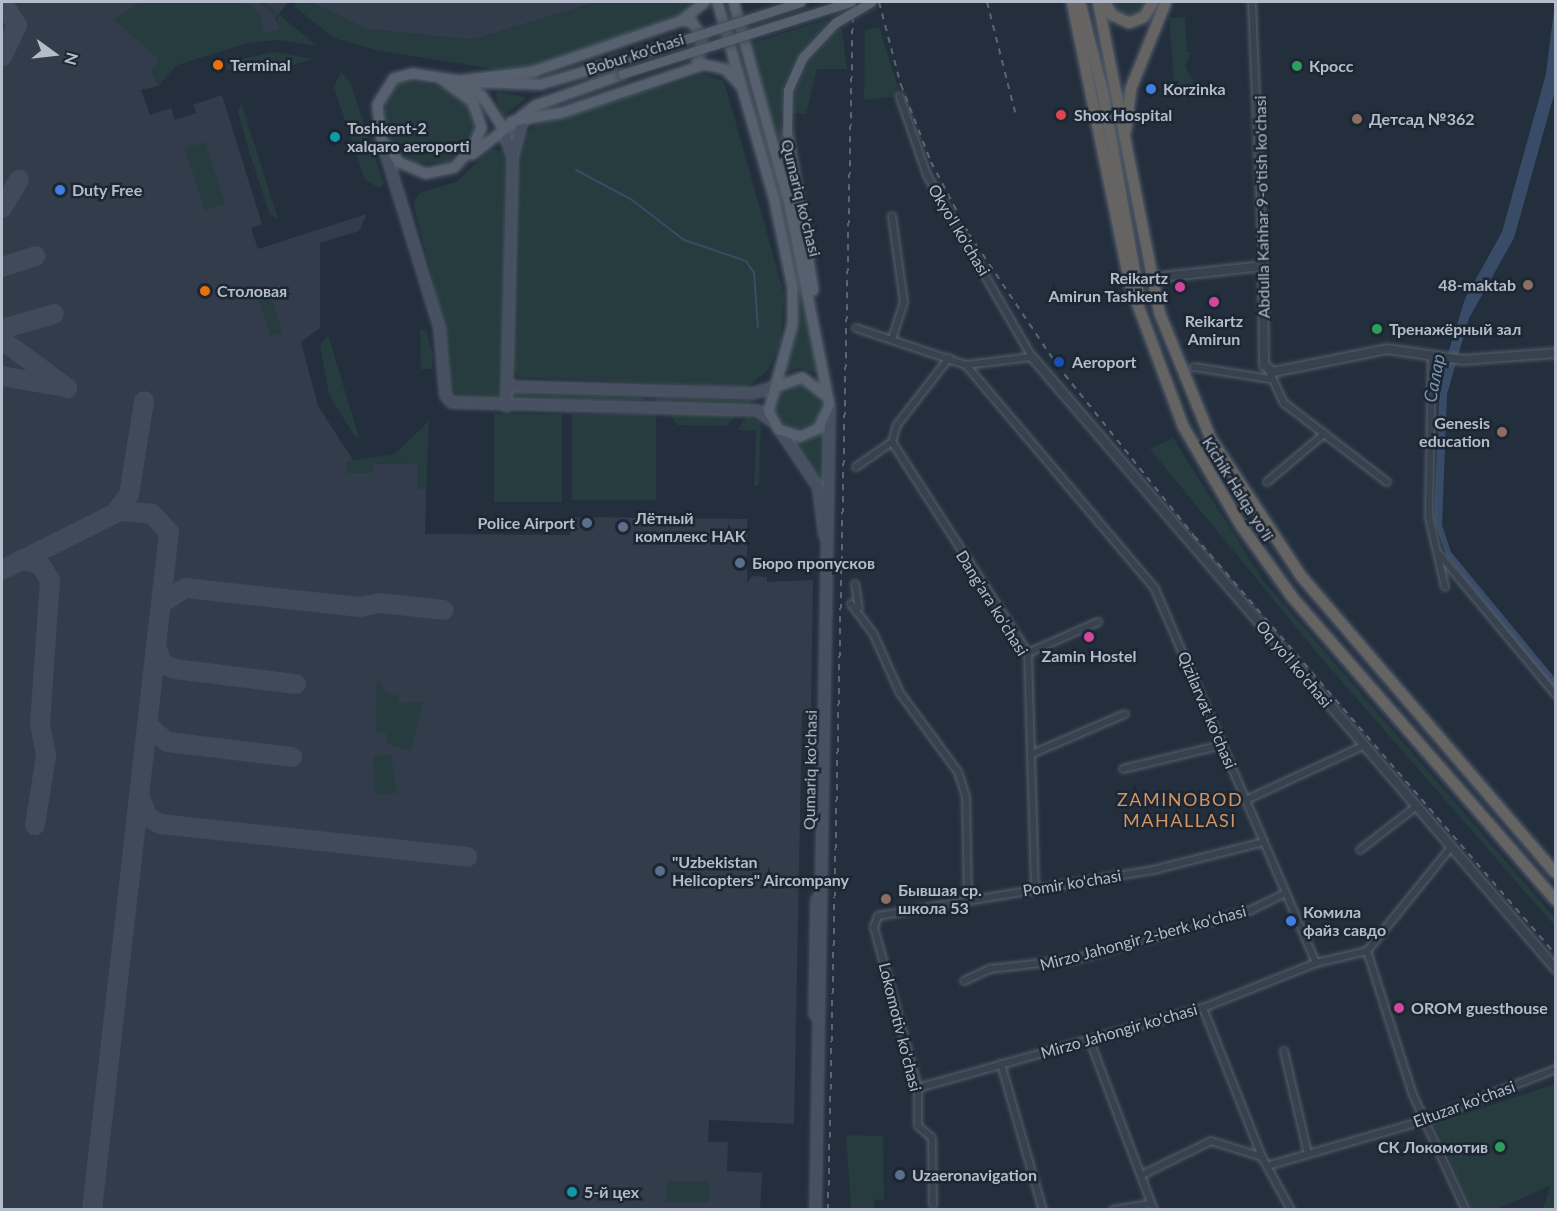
<!DOCTYPE html>
<meta charset="utf-8">
<style>
body{margin:0}
#map{position:relative;width:1557px;height:1211px;overflow:hidden;background:#242f3e;font-family:Lato,sans-serif}
div>[style]{position:absolute}
[style*='--x']{left:calc(var(--x)*1px);top:calc(var(--y)*1px);width:calc(var(--w)*1px);rotate:calc(var(--a)*1deg)}
.airport>*{inset:0;background:#323c4b}
.green>*{inset:0;background:#263c3f;transform-origin:0 0}
.round{border-radius:50%}
.water>*{inset:0;background:#394c67}
.stream>*{height:2px;margin:-1px;padding:0 1px;transform-origin:1px;border-radius:1px;background:#394c67}
.taxiway>*{height:20px;margin:-10px;padding:0 10px;transform-origin:10px;border-radius:10px;background:#3f4a5a}
.roads{filter:drop-shadow(0 0 2px #565f6c) drop-shadow(0 0 2px #565f6c)}
.minor>*{height:6px;margin:-3px;padding:0 3px;transform-origin:3px;border-radius:3px;background:#38414e}
.tertiary>*{height:8px;margin:-4px;padding:0 4px;transform-origin:4px;border-radius:4px;background:#38414e}
.secondary>*{height:9px;margin:-4.5px;padding:0 4.5px;transform-origin:4.5px;border-radius:4.5px;background:#465061}
.primary>*{height:9px;margin:-4.5px;padding:0 4.5px;transform-origin:4.5px;border-radius:4.5px;background:#56606e}
.trunk>*{height:10px;margin:-5px;padding:0 5px;transform-origin:5px;border-radius:5px;background:#656462}
.rail>*{height:2px;margin-top:-1px;transform-origin:0;background:repeating-linear-gradient(90deg,#5a6575 0 6px,transparent 0 12px)}
.bridges{filter:drop-shadow(0 0 2px #414a57) drop-shadow(0 0 2px #414a57)}
.primary-bridge>*{height:9px;margin:-4.5px;padding:0 4.5px;transform-origin:4.5px;border-radius:4.5px;background:#56606e}
.dots>*{width:16px;height:16px;translate:-50% -50%;box-sizing:border-box;border:3px solid #1d2633;border-radius:50%}
span{translate:-50% -50%;white-space:nowrap;text-align:center;line-height:1.15;-webkit-text-stroke:5px #1d2633;paint-order:stroke}
.street-label{font-size:16px;color:#b4bcc9}
.poi-label{font-size:16px;color:#b4bcc9;font-weight:700}
.left{translate:0 -50%;text-align:left}
.right{translate:-100% -50%;text-align:right}
.water-label{font-size:18px;color:#7c92b1;font-style:italic}
.neighbourhood-label{font-size:18px;color:#d59563;letter-spacing:1.5px}
.frame{position:absolute;inset:0;border:3px solid #b4bcc9;pointer-events:none}
.north{position:absolute;left:24px;top:24px;width:60px;height:60px;-webkit-text-stroke:4px #1d2633;paint-order:stroke;rotate:105deg;font-size:16px;font-weight:700;line-height:24px;text-align:center;color:#b4bcc9}
.north::after{content:'';display:block;margin:auto;width:21px;height:27px;background:#b4bcc9;clip-path:polygon(50% 0,100% 100%,50% 72%,0 100%)}
</style>
<div id="map">
<div class="airport">
<div style="clip-path:polygon(2px 2px,288px 2px,275px 18px,281px 29px,177px 65px,158px 86px,141px 90px,150px 115px,171px 108px,175px 120px,196px 113px,193px 105px,222px 95px,262px 224px,251px 228px,258px 249px,367px 214px,359px 231px,320px 243px,320px 328px,301px 342px,318px 406px,353px 460px,346px 463px,427px 464px,425px 534px,570px 535px,570px 517px,747px 519px,747px 583px,752px 576px,767px 577px,767px 582px,813px 580px,811px 712px,802px 713px,794px 1124px,709px 1120px,708px 1142px,728px 1142px,727px 1171px,762px 1173px,760px 1209px,2px 1210px)"></div>
<div style="clip-path:polygon(310px 2px,597px 2px,472px 40px,367px 29px)"></div>
</div>
<div class="green">
<div style="clip-path:polygon(141px 2px,245px 2px,260px 13px,264px 33px,280px 29px,276px 16px,259px 2px,264px 2px,317px 46px,278px 40px,248px 43px,177px 65px,158px 86px,151px 71px,159px 60px,114px 19px)"></div>
<div style="clip-path:polygon(298px 2px,310px 2px,368px 29px,472px 40px,597px 2px,697px 2px,683px 13px,535px 66px,494px 69px,375px 50px,334px 38px,294px 6px)"></div>
<div style="clip-path:polygon(723px 2px,776px 174px,819px 374px,800px 368px,783px 372px,796px 332px,798px 294px,771px 173px)"></div>
<div style="clip-path:polygon(1108px 2px,1147px 2px,1138px 13px,1118px 17px)"></div>
<div style="clip-path:polygon(1185px 17px,1187px 52px,1191px 52px,1185px 67px,1193px 81px,1186px 100px,1175px 95px,1169px 18px)"></div>
<div style="clip-path:polygon(825px 20px,842px 30px,847px 69px,817px 69px,806px 114px,780px 112px,785px 177px,749px 44px)"></div>
<div style="clip-path:polygon(879px 27px,901px 96px,864px 100px,865px 30px)"></div>
<div style="clip-path:polygon(274px 52px,313px 59px,263px 74px,259px 60px,227px 70px,225px 63px)"></div>
<div style="clip-path:polygon(341px 72px,350px 82px,384px 184px,379px 188px,365px 180px,334px 87px)"></div>
<div style="clip-path:polygon(704px 74px,724px 81px,784px 294px,781px 341px,768px 370px,748px 387px,517px 377px,511px 362px,517px 154px,522px 138px,534px 126px)"></div>
<div style="clip-path:polygon(409px 80px,455px 90px,466px 99px,475px 131px,448px 162px,414px 163px,391px 143px,384px 116px,387px 95px,397px 83px)"></div>
<div style="clip-path:polygon(499px 92px,524px 97px,525px 99px,503px 117px,495px 95px)"></div>
<div style="clip-path:polygon(241px 102px,278px 219px,270px 215px,248px 148px,238px 112px)"></div>
<div style="left:205px;top:142px;width:65px;height:21px;rotate:72deg"></div>
<div style="clip-path:polygon(491px 149px,502px 151px,505px 160px,502px 394px,495px 399px,460px 398px,451px 390px,445px 328px,413px 202px,420px 193px,456px 182px)"></div>
<div style="left:270px;top:295px;width:39px;height:12px;rotate:72deg"></div>
<div style="clip-path:polygon(426px 329px,433px 355px,432px 369px,421px 369px,420px 330px)"></div>
<div style="clip-path:polygon(328px 335px,359px 437px,356px 438px,329px 395px,320px 346px)"></div>
<div class="round" style="left:775px;top:382px;width:46px;height:46px"></div>
<div style="clip-path:polygon(515px 393px,641px 397px,644px 400px,514px 400px)"></div>
<div style="left:656px;top:397px;width:95px;height:6px;rotate:2deg"></div>
<div style="clip-path:polygon(738px 413px,727px 426px,677px 425px,670px 414px)"></div>
<div style="left:494px;top:414px;width:68px;height:88px"></div>
<div style="left:572px;top:414px;width:84px;height:86px"></div>
<div style="clip-path:polygon(747px 416px,761px 422px,759px 486px,754px 486px,756px 431px,737px 430px)"></div>
<div style="clip-path:polygon(429px 421px,426px 489px,417px 489px,417px 464px,373px 463px,372px 473px,346px 473px,346px 463px,353px 460px,395px 454px)"></div>
<div style="clip-path:polygon(824px 431px,824px 477px,821px 479px,792px 441px,808px 440px)"></div>
<div style="clip-path:polygon(1173px 438px,1263px 580px,1555px 918px,1555px 926px,1318px 654px,1150px 449px)"></div>
<div style="clip-path:polygon(377px 677px,386px 693px,399px 696px,398px 704px,423px 701px,411px 751px,387px 744px,386px 733px,376px 732px)"></div>
<div style="clip-path:polygon(391px 755px,397px 793px,375px 794px,374px 756px)"></div>
<div style="clip-path:polygon(1555px 1084px,1555px 1209px,1543px 1209px,1550px 1186px,1497px 1209px,1472px 1209px,1434px 1124px)"></div>
<div style="clip-path:polygon(846px 1135px,883px 1136px,884px 1199px,874px 1200px,875px 1209px,851px 1209px)"></div>
<div style="left:666px;top:1181px;width:43px;height:21px"></div>
</div>
<div class="water">
<div style="clip-path:polygon(1555px 2px,1555px 91px,1514px 238px,1469px 318px,1447px 394px,1442px 525px,1451px 552px,1555px 678px,1555px 690px,1446px 555px,1434px 520px,1440px 379px,1465px 299px,1502px 232px,1546px 74px)"></div>
</div>
<div class="stream">
<div style="--x:576;--y:170;--w:64;--a:28.2"></div>
<div style="--x:632;--y:200;--w:66;--a:37.6"></div>
<div style="--x:684;--y:240;--w:65;--a:18.7"></div>
<div style="--x:746;--y:261;--w:14;--a:56"></div>
<div style="--x:754;--y:273;--w:54;--a:85.8"></div>
</div>
<div class="taxiway">
<div style="--x:2;--y:2;--w:27;--a:57"></div>
<div style="--x:17;--y:25;--w:35;--a:115"></div>
<div style="--x:2;--y:208;--w:33;--a:-59"></div>
<div style="--x:2;--y:267;--w:35;--a:-18"></div>
<div style="--x:2;--y:329;--w:54;--a:-16.1"></div>
<div style="--x:2;--y:340;--w:81;--a:36.4"></div>
<div style="--x:2;--y:376;--w:57;--a:10.1"></div>
<div style="--x:115;--y:513;--w:23;--a:-52"></div>
<div style="--x:129;--y:495;--w:95;--a:-80.9"></div>
<div style="--x:21;--y:560;--w:19;--a:12"></div>
<div style="--x:40;--y:564;--w:19;--a:58"></div>
<div style="--x:50;--y:580;--w:144;--a:94"></div>
<div style="--x:40;--y:724;--w:33;--a:79"></div>
<div style="--x:46;--y:756;--w:70;--a:99.1"></div>
<div style="--x:2;--y:570;--w:132;--a:-26.6"></div>
<div style="--x:120;--y:511;--w:32;--a:5"></div>
<div style="--x:152;--y:514;--w:25;--a:47"></div>
<div style="--x:169;--y:532;--w:682;--a:96.48"></div>
<div style="--x:162;--y:603;--w:27;--a:-33"></div>
<div style="--x:185;--y:588;--w:176;--a:6.2"></div>
<div style="--x:360;--y:607;--w:20;--a:-11"></div>
<div style="--x:380;--y:603;--w:64;--a:6.2"></div>
<div style="--x:157;--y:649;--w:15;--a:70"></div>
<div style="--x:162;--y:663;--w:14;--a:25"></div>
<div style="--x:175;--y:669;--w:122;--a:7.1"></div>
<div style="--x:148;--y:726;--w:25;--a:40"></div>
<div style="--x:167;--y:742;--w:126;--a:6.8"></div>
<div style="--x:140;--y:797;--w:22;--a:68"></div>
<div style="--x:148;--y:817;--w:14;--a:30"></div>
<div style="--x:160;--y:824;--w:309;--a:6.1"></div>
</div>
<div class="roads">
<div class="minor">
<div style="--x:1252;--y:2;--w:264;--a:87.6"></div>
<div style="--x:892;--y:216;--w:87;--a:82.1"></div>
<div style="--x:904;--y:302;--w:38;--a:108"></div>
<div style="--x:856;--y:328;--w:116;--a:18.6"></div>
<div style="--x:966;--y:365;--w:66;--a:-6.9"></div>
<div style="--x:1032;--y:357;--w:210;--a:-120"></div>
<div style="--x:927;--y:175;--w:83;--a:-109.1"></div>
<div style="--x:1432;--y:356;--w:161;--a:91.1"></div>
<div style="--x:1429;--y:517;--w:72;--a:77.1"></div>
<div style="--x:966;--y:365;--w:293;--a:49.8"></div>
<div style="--x:1155;--y:589;--w:407;--a:66.7"></div>
<div style="--x:1194;--y:367;--w:77;--a:9"></div>
<div style="--x:1269;--y:371;--w:35;--a:65"></div>
<div style="--x:1284;--y:403;--w:130;--a:37.5"></div>
<div style="--x:892;--y:442;--w:251;--a:57.2"></div>
<div style="--x:1028;--y:653;--w:236;--a:88.3"></div>
<div style="--x:856;--y:467;--w:44;--a:-34.8"></div>
<div style="--x:892;--y:442;--w:18;--a:-74"></div>
<div style="--x:897;--y:425;--w:85;--a:-52.2"></div>
<div style="--x:1267;--y:482;--w:75;--a:-40.1"></div>
<div style="--x:1439;--y:554;--w:183;--a:50.3"></div>
<div style="--x:855;--y:584;--w:24;--a:81"></div>
<div style="--x:851;--y:604;--w:36;--a:53"></div>
<div style="--x:873;--y:633;--w:66;--a:65.8"></div>
<div style="--x:900;--y:693;--w:98;--a:53.7"></div>
<div style="--x:958;--y:772;--w:25;--a:72"></div>
<div style="--x:966;--y:796;--w:104;--a:88.9"></div>
<div style="--x:1028;--y:653;--w:77;--a:-23.9"></div>
<div style="--x:1034;--y:753;--w:99;--a:-23.2"></div>
<div style="--x:1123;--y:769;--w:102;--a:-13.6"></div>
<div style="--x:1246;--y:800;--w:129;--a:-24.8"></div>
<div style="--x:1360;--y:850;--w:72;--a:-37.7"></div>
<div style="--x:1367;--y:951;--w:135;--a:-51"></div>
<div style="--x:964;--y:981;--w:29;--a:-25"></div>
<div style="--x:990;--y:969;--w:87;--a:-6.6"></div>
<div style="--x:1076;--y:959;--w:182;--a:-15.6"></div>
<div style="--x:1251;--y:910;--w:39;--a:-26"></div>
<div style="--x:1203;--y:1008;--w:160;--a:68.4"></div>
<div style="--x:1262;--y:1157;--w:60;--a:61.3"></div>
<div style="--x:1090;--y:1041;--w:181;--a:69.3"></div>
<div style="--x:1284;--y:1051;--w:106;--a:76.9"></div>
<div style="--x:1001;--y:1064;--w:152;--a:74"></div>
<div style="--x:918;--y:1088;--w:296;--a:-15.7"></div>
<div style="--x:1203;--y:1008;--w:122;--a:-21.7"></div>
<div style="--x:1316;--y:963;--w:52;--a:-13.2"></div>
<div style="--x:1367;--y:951;--w:151;--a:72.3"></div>
<div style="--x:1413;--y:1095;--w:127;--a:65.3"></div>
<div style="--x:1267;--y:1166;--w:166;--a:-16.1"></div>
<div style="--x:1426;--y:1120;--w:140;--a:-21.4"></div>
<div style="--x:1144;--y:1174;--w:75;--a:-26.2"></div>
<div style="--x:1211;--y:1141;--w:53;--a:17.4"></div>
<div style="--x:933;--y:1205;--w:67;--a:-90.9"></div>
<div style="--x:932;--y:1138;--w:18;--a:-139"></div>
<div style="--x:918;--y:1126;--w:38;--a:-90"></div>
<div style="--x:918;--y:1088;--w:167;--a:-105.3"></div>
<div style="--x:874;--y:927;--w:12;--a:-70"></div>
<div style="--x:878;--y:916;--w:279;--a:-9.5"></div>
<div style="--x:1153;--y:870;--w:114;--a:-14.2"></div>
<div style="--x:1113;--y:1210;--w:38;--a:-9"></div>
</div>
<div class="tertiary">
<div style="--x:1152;--y:278;--w:112;--a:-6.2"></div>
<div style="--x:1263;--y:266;--w:99;--a:89.4"></div>
<div style="--x:1264;--y:365;--w:11;--a:38"></div>
<div style="--x:1273;--y:372;--w:116;--a:-11.4"></div>
<div style="--x:1387;--y:349;--w:77;--a:8.2"></div>
<div style="--x:1463;--y:360;--w:93;--a:-4.3"></div>
<div style="--x:1032;--y:357;--w:806;--a:49.43"></div>
</div>
<div class="secondary">
<div style="--x:502;--y:127;--w:28;--a:72"></div>
<div style="--x:382;--y:142;--w:194;--a:72.9"></div>
<div style="--x:439;--y:327;--w:68;--a:85"></div>
<div style="--x:445;--y:395;--w:9;--a:49"></div>
<div style="--x:451;--y:402;--w:306;--a:1.5"></div>
<div style="--x:757;--y:410;--w:17;--a:36"></div>
<div style="--x:507;--y:386;--w:244;--a:1.6"></div>
<div style="--x:751;--y:393;--w:24;--a:-15"></div>
<div style="--x:506;--y:406;--w:250;--a:-88.6"></div>
<div style="--x:512;--y:156;--w:45;--a:-74.4"></div>
<div style="--x:781;--y:432;--w:66;--a:56.1"></div>
<div style="--x:818;--y:487;--w:48;--a:82.9"></div>
<div style="--x:814;--y:1014;--w:115;--a:-89"></div>
<div style="--x:815;--y:1210;--w:806;--a:-89"></div>
</div>
<div class="primary">
<div style="--x:717;--y:2;--w:206;--a:73.9"></div>
<div style="--x:774;--y:200;--w:89;--a:78.3"></div>
<div style="--x:792;--y:287;--w:37;--a:90"></div>
<div style="--x:792;--y:324;--w:90;--a:105.4"></div>
<div style="--x:768;--y:411;--w:21;--a:61"></div>
<div style="--x:778;--y:429;--w:23;--a:18"></div>
<div style="--x:800;--y:436;--w:20;--a:-24"></div>
<div style="--x:818;--y:428;--w:26;--a:-65"></div>
<div style="--x:829;--y:404;--w:207;--a:-101.4"></div>
<div style="--x:788;--y:201;--w:206;--a:-105.4"></div>
<div style="--x:681;--y:20;--w:11;--a:10"></div>
<div style="--x:692;--y:22;--w:19;--a:58"></div>
<div style="--x:702;--y:38;--w:28;--a:103"></div>
<div style="--x:440;--y:78;--w:39;--a:36"></div>
<div style="--x:472;--y:101;--w:28;--a:71"></div>
<div style="--x:481;--y:127;--w:22;--a:114"></div>
<div style="--x:472;--y:147;--w:27;--a:132"></div>
<div style="--x:454;--y:167;--w:30;--a:168"></div>
<div style="--x:425;--y:173;--w:28;--a:-157"></div>
<div style="--x:399;--y:162;--w:29;--a:-128"></div>
<div style="--x:381;--y:139;--w:35;--a:-97"></div>
<div style="--x:377;--y:104;--w:31;--a:-58"></div>
<div style="--x:393;--y:78;--w:20;--a:-15"></div>
<div style="--x:412;--y:73;--w:48;--a:8.5"></div>
<div style="--x:459;--y:80;--w:75;--a:-6.9"></div>
<div style="--x:533;--y:71;--w:157;--a:-19"></div>
<div style="--x:681;--y:20;--w:29;--a:-38"></div>
<div style="--x:459;--y:80;--w:28;--a:35"></div>
<div style="--x:482;--y:96;--w:37;--a:57"></div>
<div style="--x:479;--y:82;--w:61;--a:1.9"></div>
<div style="--x:540;--y:84;--w:81;--a:-16.4"></div>
<div style="--x:511;--y:121;--w:52;--a:-10"></div>
<div style="--x:562;--y:112;--w:150;--a:-18.7"></div>
<div style="--x:704;--y:64;--w:22;--a:13"></div>
<div style="--x:725;--y:69;--w:22;--a:47"></div>
<div style="--x:787;--y:133;--w:159;--a:80.6"></div>
<div style="--x:472;--y:154;--w:80;--a:-37.9"></div>
<div style="--x:535;--y:105;--w:92;--a:-19.6"></div>
<div style="--x:774;--y:387;--w:30;--a:-20"></div>
<div style="--x:802;--y:377;--w:31;--a:38"></div>
</div>
<div class="trunk">
<div style="--x:1072;--y:2;--w:288;--a:78.4"></div>
<div style="--x:1130;--y:284;--w:152;--a:69.5"></div>
<div style="--x:1183;--y:426;--w:113;--a:59.8"></div>
<div style="--x:1240;--y:524;--w:91;--a:54.4"></div>
<div style="--x:1293;--y:598;--w:401;--a:49"></div>
<div style="--x:1080;--y:2;--w:94;--a:75.8"></div>
<div style="--x:1103;--y:93;--w:211;--a:79.9"></div>
<div style="--x:1098;--y:2;--w:318;--a:78.8"></div>
<div style="--x:1160;--y:314;--w:135;--a:67.8"></div>
<div style="--x:1211;--y:439;--w:164;--a:56.7"></div>
<div style="--x:1301;--y:576;--w:391;--a:49.4"></div>
<div style="--x:1105;--y:2;--w:15;--a:62"></div>
<div style="--x:1112;--y:15;--w:19;--a:25"></div>
<div style="--x:1129;--y:23;--w:16;--a:-22"></div>
<div style="--x:1144;--y:17;--w:17;--a:-59"></div>
<div style="--x:1126;--y:130;--w:42;--a:-83.2"></div>
<div style="--x:1131;--y:88;--w:93;--a:-67.9"></div>
</div>
</div>
<div class="rail">
<div style="--x:879;--y:2;--w:86;--a:75.2"></div>
<div style="--x:901;--y:85;--w:83;--a:68.7"></div>
<div style="--x:931;--y:162;--w:81;--a:62.2"></div>
<div style="--x:969;--y:234;--w:158;--a:56.1"></div>
<div style="--x:1057;--y:365;--w:219;--a:51.3"></div>
<div style="--x:1194;--y:536;--w:554;--a:49.17"></div>
<div style="--x:987;--y:2;--w:118;--a:75.7"></div>
<div style="--x:828;--y:1210;--w:1208;--a:-88.81"></div>
</div>
<div class="bridges">
<div class="primary-bridge">
<div style="--x:618;--y:61;--w:192;--a:-17.9"></div>
<div style="--x:622;--y:74;--w:240;--a:-17.5"></div>
<div style="--x:787;--y:133;--w:43;--a:-88.7"></div>
<div style="--x:788;--y:90;--w:36;--a:-66"></div>
<div style="--x:803;--y:57;--w:47;--a:-46.7"></div>
<div style="--x:835;--y:23;--w:42;--a:-30.3"></div>
</div>
</div>
<div class="dots">
<div style="left:218px;top:65px;background:#e8710a"></div>
<div style="left:1297px;top:66px;background:#2e9e5b"></div>
<div style="left:1151px;top:89px;background:#3f7fe0"></div>
<div style="left:1061px;top:115px;background:#e0444e"></div>
<div style="left:1357px;top:119px;background:#8d6e63"></div>
<div style="left:335px;top:137px;background:#0f9aa8"></div>
<div style="left:60px;top:190px;background:#3f7fe0"></div>
<div style="left:1528px;top:285px;background:#8d6e63"></div>
<div style="left:1180px;top:287px;background:#d1479c"></div>
<div style="left:205px;top:291px;background:#e8710a"></div>
<div style="left:1214px;top:302px;background:#d1479c"></div>
<div style="left:1377px;top:329px;background:#2e9e5b"></div>
<div style="left:1059px;top:362px;background:#1a4fb4"></div>
<div style="left:1502px;top:432px;background:#8d6e63"></div>
<div style="left:587px;top:523px;background:#5c6f8a"></div>
<div style="left:623px;top:527px;background:#5c6f8a"></div>
<div style="left:740px;top:563px;background:#5c6f8a"></div>
<div style="left:1089px;top:637px;background:#d1479c"></div>
<div style="left:660px;top:871px;background:#5c6f8a"></div>
<div style="left:886px;top:899px;background:#8d6e63"></div>
<div style="left:1291px;top:921px;background:#3f7fe0"></div>
<div style="left:1399px;top:1008px;background:#d1479c"></div>
<div style="left:1500px;top:1147px;background:#2e9e5b"></div>
<div style="left:900px;top:1175px;background:#5c6f8a"></div>
<div style="left:572px;top:1192px;background:#0f9aa8"></div>
</div>
<div class="street-label">
<span style="left:635px;top:54px;rotate:-18deg">Bobur ko'chasi</span>
<span style="left:801px;top:198px;rotate:76deg">Qumariq ko'chasi</span>
<span style="left:1262px;top:207px;rotate:-91deg">Abdulla Kahhar 9-o'tish ko'chasi</span>
<span style="left:959px;top:230px;rotate:59deg">Okyo'l ko'chasi</span>
<span style="left:1238px;top:489px;rotate:58deg">Kichik Halqa yo'li</span>
<span style="left:992px;top:603px;rotate:58deg">Dang'ara ko'chasi</span>
<span style="left:1294px;top:664px;rotate:50deg">Oq yo'l ko'chasi</span>
<span style="left:1207px;top:710px;rotate:67deg">Qizilarvat ko'chasi</span>
<span style="left:810px;top:770px;rotate:-89deg">Qumariq ko'chasi</span>
<span style="left:1072px;top:883px;rotate:-9deg">Pomir ko'chasi</span>
<span style="left:1143px;top:938px;rotate:-15deg">Mirzo Jahongir 2-berk ko'chasi</span>
<span style="left:900px;top:1027px;rotate:76deg">Lokomotiv ko'chasi</span>
<span style="left:1119px;top:1031px;rotate:-16deg">Mirzo Jahongir ko'chasi</span>
<span style="left:1464px;top:1104px;rotate:-20deg">Eltuzar ko'chasi</span>
</div>
<div class="poi-label">
<span class="left" style="left:230px;top:65px">Terminal</span>
<span class="left" style="left:1309px;top:66px">Кросс</span>
<span class="left" style="left:1163px;top:89px">Korzinka</span>
<span class="left" style="left:1074px;top:115px">Shox Hospital</span>
<span class="left" style="left:1369px;top:119px">Детсад №362</span>
<span class="left" style="left:347px;top:137px">Toshkent-2<br>xalqaro aeroporti</span>
<span class="left" style="left:72px;top:190px">Duty Free</span>
<span class="right" style="left:1168px;top:287px">Reikartz<br>Amirun Tashkent</span>
<span class="right" style="left:1516px;top:285px">48-maktab</span>
<span class="left" style="left:217px;top:291px">Столовая</span>
<span style="left:1214px;top:330px">Reikartz<br>Amirun</span>
<span class="left" style="left:1389px;top:329px">Тренажёрный зал</span>
<span class="left" style="left:1072px;top:362px">Aeroport</span>
<span class="right" style="left:1490px;top:432px">Genesis<br>education</span>
<span class="left" style="left:635px;top:527px">Лётный<br>комплекс НАК</span>
<span class="right" style="left:575px;top:523px">Police Airport</span>
<span class="left" style="left:752px;top:563px">Бюро пропусков</span>
<span style="left:1089px;top:656px">Zamin Hostel</span>
<span class="left" style="left:672px;top:871px">"Uzbekistan<br>Helicopters" Aircompany</span>
<span class="left" style="left:898px;top:899px">Бывшая ср.<br>школа 53</span>
<span class="left" style="left:1303px;top:921px">Комила<br>файз савдо</span>
<span class="left" style="left:1411px;top:1008px">OROM guesthouse</span>
<span class="right" style="left:1488px;top:1147px">СК Локомотив</span>
<span class="left" style="left:912px;top:1175px">Uzaeronavigation</span>
<span class="left" style="left:584px;top:1192px">5-й цех</span>
</div>
<div class="water-label">
<span style="left:1434px;top:378px;rotate:-79deg">Салар</span>
</div>
<div class="neighbourhood-label">
<span style="left:1180px;top:810px">ZAMINOBOD<br>MAHALLASI</span>
</div>
<div class="frame"></div>
<div class="north">N</div>
</div>
